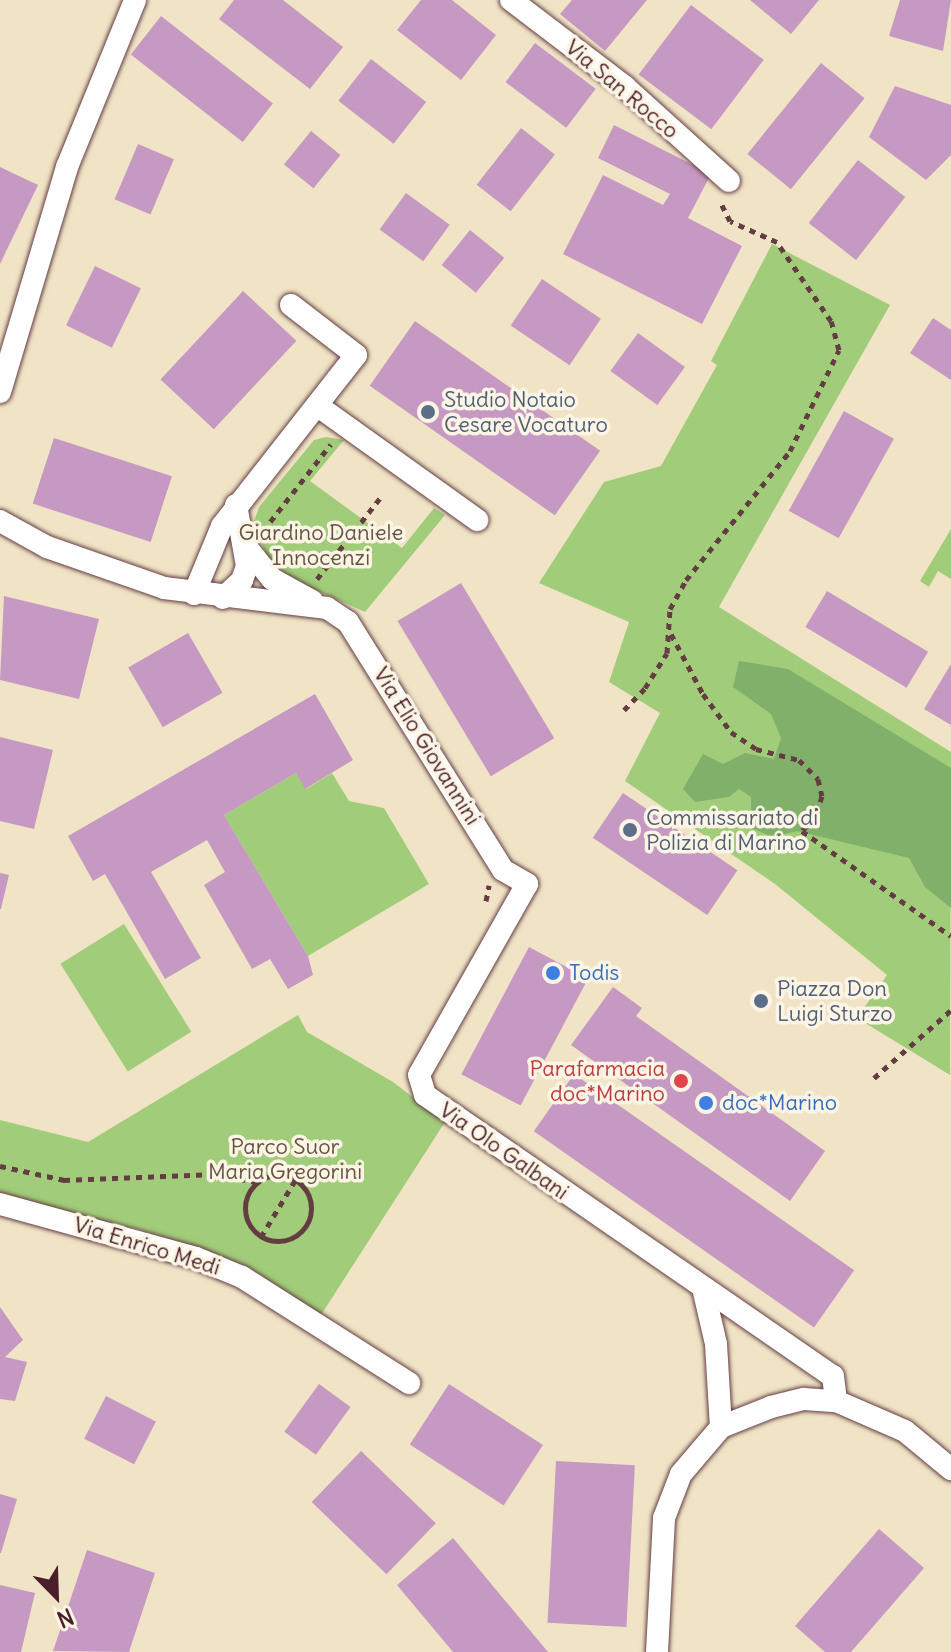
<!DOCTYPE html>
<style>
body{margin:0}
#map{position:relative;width:951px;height:1652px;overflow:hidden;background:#f1e4c6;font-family:Delius,sans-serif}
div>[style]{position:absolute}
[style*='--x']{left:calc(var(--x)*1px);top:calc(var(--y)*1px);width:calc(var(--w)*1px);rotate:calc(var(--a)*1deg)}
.green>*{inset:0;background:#a1cd7a;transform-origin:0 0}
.forest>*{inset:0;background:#80b06a}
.building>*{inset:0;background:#c599c2;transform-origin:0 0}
.path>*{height:5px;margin-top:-2.5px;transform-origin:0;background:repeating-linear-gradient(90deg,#633d42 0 6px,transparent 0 12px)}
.path>.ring{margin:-2.5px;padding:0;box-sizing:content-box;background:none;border:5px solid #633d42;border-radius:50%}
.roads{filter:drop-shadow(0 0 2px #633d42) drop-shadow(0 0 2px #633d42)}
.street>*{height:22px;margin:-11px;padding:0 11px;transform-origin:11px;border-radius:11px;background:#fff}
.dots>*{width:22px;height:22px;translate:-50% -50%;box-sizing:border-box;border:4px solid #fcf5e5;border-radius:50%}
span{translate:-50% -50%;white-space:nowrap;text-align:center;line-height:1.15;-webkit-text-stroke:7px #fcf5e5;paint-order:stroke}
.street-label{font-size:22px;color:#4a1f2b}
.service-label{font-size:22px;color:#4e5e75}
.left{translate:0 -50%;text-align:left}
.park-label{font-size:22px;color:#645343}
.shop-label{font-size:22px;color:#366cbe}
.health-label{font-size:22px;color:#be3a42}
.right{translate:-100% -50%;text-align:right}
.north{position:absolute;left:16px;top:1556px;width:80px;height:80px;-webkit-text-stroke:6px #fcf5e5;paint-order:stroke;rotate:157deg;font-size:22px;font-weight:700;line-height:32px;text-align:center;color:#4a1f2b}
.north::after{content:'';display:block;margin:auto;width:28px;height:36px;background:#4a1f2b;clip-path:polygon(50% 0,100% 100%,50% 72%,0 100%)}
</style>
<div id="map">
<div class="green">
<div style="clip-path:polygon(772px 244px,890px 305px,719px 607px,951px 752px,950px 1075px,857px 1018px,887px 975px,775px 884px,625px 781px,660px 713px,609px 682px,629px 622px,539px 583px,604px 482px,661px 466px,717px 365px,711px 361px)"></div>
<div style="clip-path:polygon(326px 437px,344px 440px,310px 481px,402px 548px,434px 508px,445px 515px,365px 612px,291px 579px,268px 557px,253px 524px,259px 507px,314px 440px)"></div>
<div style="clip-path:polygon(951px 529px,951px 579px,938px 571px,929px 587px,920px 581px)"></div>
<div style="clip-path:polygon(296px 773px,306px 789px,332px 773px,349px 801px,384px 808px,429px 884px,308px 956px,224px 815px)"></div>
<div style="left:124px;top:924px;width:127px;height:75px;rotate:58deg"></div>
<div style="clip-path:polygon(298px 1015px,307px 1032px,393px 1082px,445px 1122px,321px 1315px,250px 1268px,197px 1248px,138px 1229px,0 1200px,0 1120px,88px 1142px)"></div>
</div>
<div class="forest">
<div style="clip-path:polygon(739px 661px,788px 669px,951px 768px,951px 908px,925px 887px,909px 858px,797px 831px,773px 837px,751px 828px,751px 797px,739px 789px,729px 797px,695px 802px,683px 789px,703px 754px,723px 764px,745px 753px,774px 759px,781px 738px,771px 714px,733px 687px)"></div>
</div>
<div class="building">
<div style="clip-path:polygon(234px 0,283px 0,343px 47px,310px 89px,219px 19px)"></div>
<div style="clip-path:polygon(421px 0,452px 0,496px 35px,461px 80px,397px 30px)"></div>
<div style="clip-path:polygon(572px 0,647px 0,605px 51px,560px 14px)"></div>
<div style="clip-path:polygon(750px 0,819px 0,791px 34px)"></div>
<div style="clip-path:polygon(900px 0,951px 0,943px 51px,889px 36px)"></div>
<div style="left:691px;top:5px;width:91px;height:87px;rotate:37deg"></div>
<div style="left:161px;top:16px;width:142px;height:49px;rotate:38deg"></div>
<div style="left:535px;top:43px;width:76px;height:49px;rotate:37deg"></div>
<div style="left:371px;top:59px;width:70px;height:53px;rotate:38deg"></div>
<div style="left:821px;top:63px;width:56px;height:117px;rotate:39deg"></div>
<div style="clip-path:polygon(895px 86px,951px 105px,951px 155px,926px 180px,869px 137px)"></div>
<div style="clip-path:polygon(614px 125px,711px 174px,688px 218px,742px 246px,702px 324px,563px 254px,603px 175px,663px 205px,670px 194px,598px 158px)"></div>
<div style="left:521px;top:128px;width:43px;height:72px;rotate:38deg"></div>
<div style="left:311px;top:131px;width:38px;height:43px;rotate:39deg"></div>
<div style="left:138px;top:144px;width:39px;height:60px;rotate:23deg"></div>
<div style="left:858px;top:160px;width:60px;height:80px;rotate:38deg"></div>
<div style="clip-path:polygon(0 167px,38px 185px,0 264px)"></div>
<div style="left:406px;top:193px;width:54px;height:45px;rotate:36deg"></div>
<div style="left:470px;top:230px;width:44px;height:45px;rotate:39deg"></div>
<div style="left:95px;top:266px;width:51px;height:66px;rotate:26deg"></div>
<div style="left:542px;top:279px;width:71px;height:56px;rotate:34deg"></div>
<div style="left:243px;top:291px;width:73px;height:121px;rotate:43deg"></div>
<div style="clip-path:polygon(933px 318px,951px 330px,951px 380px,910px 353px)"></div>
<div style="left:415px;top:321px;width:226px;height:79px;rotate:35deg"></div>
<div style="left:638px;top:333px;width:58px;height:47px;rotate:36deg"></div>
<div style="left:844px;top:411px;width:57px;height:114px;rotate:29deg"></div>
<div style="left:54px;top:438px;width:124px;height:69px;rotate:18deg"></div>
<div style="left:461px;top:583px;width:181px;height:74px;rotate:59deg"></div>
<div style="left:827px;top:591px;width:118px;height:42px;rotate:31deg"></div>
<div style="clip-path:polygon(4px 596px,99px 619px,79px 699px,0 680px)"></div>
<div style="left:188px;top:633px;width:69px;height:69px;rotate:60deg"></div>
<div style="clip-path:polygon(951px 664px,951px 725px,924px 709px)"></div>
<div style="clip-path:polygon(315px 694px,353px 760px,305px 789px,296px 773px,224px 815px,308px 956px,313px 975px,288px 989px,270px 959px,252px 969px,204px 885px,225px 872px,207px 840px,151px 872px,201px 958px,165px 979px,105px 874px,93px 881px,68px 836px)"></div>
<div style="clip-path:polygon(0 737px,53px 750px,34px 829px,0 821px)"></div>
<div style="left:623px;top:793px;width:138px;height:54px;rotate:34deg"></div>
<div style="clip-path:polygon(0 873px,9px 875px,1px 909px,0 909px)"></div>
<div style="left:529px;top:947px;width:67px;height:144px;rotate:28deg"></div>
<div style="clip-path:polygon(613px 987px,642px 1008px,636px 1016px,825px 1151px,790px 1201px,571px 1045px)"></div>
<div style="left:574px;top:1074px;width:342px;height:70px;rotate:35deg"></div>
<div style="clip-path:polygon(0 1307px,23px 1340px,5px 1357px,27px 1362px,15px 1401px,0 1399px)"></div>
<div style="left:319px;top:1384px;width:39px;height:59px;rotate:36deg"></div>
<div style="left:449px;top:1384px;width:112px;height:72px;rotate:33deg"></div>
<div style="left:106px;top:1396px;width:56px;height:48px;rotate:27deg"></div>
<div style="left:361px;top:1451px;width:104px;height:71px;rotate:44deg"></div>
<div style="left:556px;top:1461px;width:79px;height:162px;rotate:3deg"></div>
<div style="clip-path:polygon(0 1494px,17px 1499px,1px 1553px,0 1553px)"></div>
<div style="clip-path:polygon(879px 1529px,924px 1568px,851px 1652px,825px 1652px,795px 1626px)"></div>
<div style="clip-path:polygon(453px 1538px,548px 1652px,453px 1652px,397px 1585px)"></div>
<div style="clip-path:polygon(87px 1550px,155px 1573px,129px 1652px,53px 1651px)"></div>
<div style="clip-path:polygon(0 1585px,35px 1593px,21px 1652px,0 1652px)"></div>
</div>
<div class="path">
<div style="--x:263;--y:531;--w:110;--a:-52"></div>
<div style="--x:317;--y:579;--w:103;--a:-52.1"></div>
<div style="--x:671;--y:634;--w:68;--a:61.9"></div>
<div style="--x:703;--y:694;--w:47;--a:53.6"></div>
<div style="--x:731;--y:732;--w:30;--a:34"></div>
<div style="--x:756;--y:749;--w:44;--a:14.3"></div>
<div style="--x:799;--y:760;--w:27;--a:45"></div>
<div style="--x:818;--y:779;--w:17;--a:77"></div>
<div style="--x:822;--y:796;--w:22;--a:108"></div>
<div style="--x:815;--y:817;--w:19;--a:133"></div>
<div style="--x:802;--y:831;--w:182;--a:35.2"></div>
<div style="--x:624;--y:710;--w:30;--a:-46"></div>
<div style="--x:645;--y:688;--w:41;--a:-57.8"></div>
<div style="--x:667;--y:653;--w:44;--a:-86.1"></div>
<div style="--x:670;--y:609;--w:33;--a:-61"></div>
<div style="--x:686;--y:580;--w:166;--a:-51.1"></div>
<div style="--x:790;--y:451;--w:112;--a:-64.1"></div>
<div style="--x:839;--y:350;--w:30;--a:-105"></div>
<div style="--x:831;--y:321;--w:96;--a:-124.4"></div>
<div style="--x:777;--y:242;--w:51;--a:-155.9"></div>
<div style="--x:730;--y:221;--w:20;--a:-117"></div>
<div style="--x:486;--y:901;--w:16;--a:-79"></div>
<div style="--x:874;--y:1078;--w:103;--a:-41.4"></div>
<div style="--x:0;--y:1166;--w:66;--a:12.3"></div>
<div style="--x:64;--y:1180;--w:152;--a:-2.3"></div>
<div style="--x:216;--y:1174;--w:41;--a:11.3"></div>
<div class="ring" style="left:245px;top:1175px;width:61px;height:61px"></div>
<div style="--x:261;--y:1237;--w:79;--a:-58.9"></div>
</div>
<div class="roads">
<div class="street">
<div style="--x:511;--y:0;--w:143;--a:37.3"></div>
<div style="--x:625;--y:87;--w:140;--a:42.1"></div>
<div style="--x:0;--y:392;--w:235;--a:-73.4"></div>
<div style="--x:67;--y:167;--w:180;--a:-67.8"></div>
<div style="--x:318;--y:406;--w:196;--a:35.6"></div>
<div style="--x:0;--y:521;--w:54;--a:29"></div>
<div style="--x:47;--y:547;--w:124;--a:19.3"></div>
<div style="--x:164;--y:588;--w:164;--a:7"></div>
<div style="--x:327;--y:608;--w:25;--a:34"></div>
<div style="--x:348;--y:622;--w:292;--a:58"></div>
<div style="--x:503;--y:870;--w:28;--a:30"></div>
<div style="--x:527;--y:884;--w:219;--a:119.5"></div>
<div style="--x:419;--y:1075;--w:21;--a:73"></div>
<div style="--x:425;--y:1095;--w:495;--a:34.6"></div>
<div style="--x:833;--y:1376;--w:25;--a:83"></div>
<div style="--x:247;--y:548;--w:40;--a:51"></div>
<div style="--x:272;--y:579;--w:46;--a:28.8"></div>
<div style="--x:194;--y:594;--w:74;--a:-67.6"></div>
<div style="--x:222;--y:526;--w:217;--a:-51.9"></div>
<div style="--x:356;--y:355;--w:82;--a:-142.4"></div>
<div style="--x:223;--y:598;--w:26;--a:-43"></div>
<div style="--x:242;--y:580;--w:15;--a:-70"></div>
<div style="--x:247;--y:566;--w:62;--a:-100.2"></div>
<div style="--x:0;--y:1204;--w:203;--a:15.4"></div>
<div style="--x:196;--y:1258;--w:50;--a:22.4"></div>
<div style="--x:242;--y:1277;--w:198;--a:32.4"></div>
<div style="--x:703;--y:1288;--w:57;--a:76.9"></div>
<div style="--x:716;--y:1344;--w:83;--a:86.6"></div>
<div style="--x:657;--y:1652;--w:134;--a:-87"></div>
<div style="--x:664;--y:1518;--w:47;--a:-68.9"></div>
<div style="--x:681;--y:1474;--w:62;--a:-49.6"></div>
<div style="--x:721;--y:1427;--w:54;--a:-21.8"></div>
<div style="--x:771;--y:1407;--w:34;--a:-14"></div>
<div style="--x:804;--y:1399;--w:32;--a:4"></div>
<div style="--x:836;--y:1401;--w:75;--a:23.5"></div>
<div style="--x:905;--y:1431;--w:60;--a:39.6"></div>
</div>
</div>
<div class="dots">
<div style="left:428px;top:412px;background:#5c6f8a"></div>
<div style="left:630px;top:830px;background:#5c6f8a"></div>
<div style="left:553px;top:973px;background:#3f7fe0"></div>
<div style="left:761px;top:1001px;background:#5c6f8a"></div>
<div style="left:681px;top:1081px;background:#e0444e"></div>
<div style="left:706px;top:1103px;background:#3f7fe0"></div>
</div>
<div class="street-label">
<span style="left:622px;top:89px;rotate:40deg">Via San Rocco</span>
<span style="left:427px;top:746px;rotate:58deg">Via Elio Giovannini</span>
<span style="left:504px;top:1151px;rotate:35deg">Via Olo Galbani</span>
<span style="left:147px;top:1246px;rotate:17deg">Via Enrico Medi</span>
</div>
<div class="service-label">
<span class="left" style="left:444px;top:412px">Studio Notaio<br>Cesare Vocaturo</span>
<span class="left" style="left:646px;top:830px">Commissariato di<br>Polizia di Marino</span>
<span class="left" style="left:777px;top:1001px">Piazza Don<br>Luigi Sturzo</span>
</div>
<div class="park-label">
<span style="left:321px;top:545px">Giardino Daniele<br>Innocenzi</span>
<span style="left:285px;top:1159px">Parco Suor<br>Maria Gregorini</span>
</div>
<div class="shop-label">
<span class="left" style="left:569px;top:973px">Todis</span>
<span class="left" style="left:722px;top:1103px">doc*Marino</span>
</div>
<div class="health-label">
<span class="right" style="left:665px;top:1081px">Parafarmacia<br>doc*Marino</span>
</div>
<div class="north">N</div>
</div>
